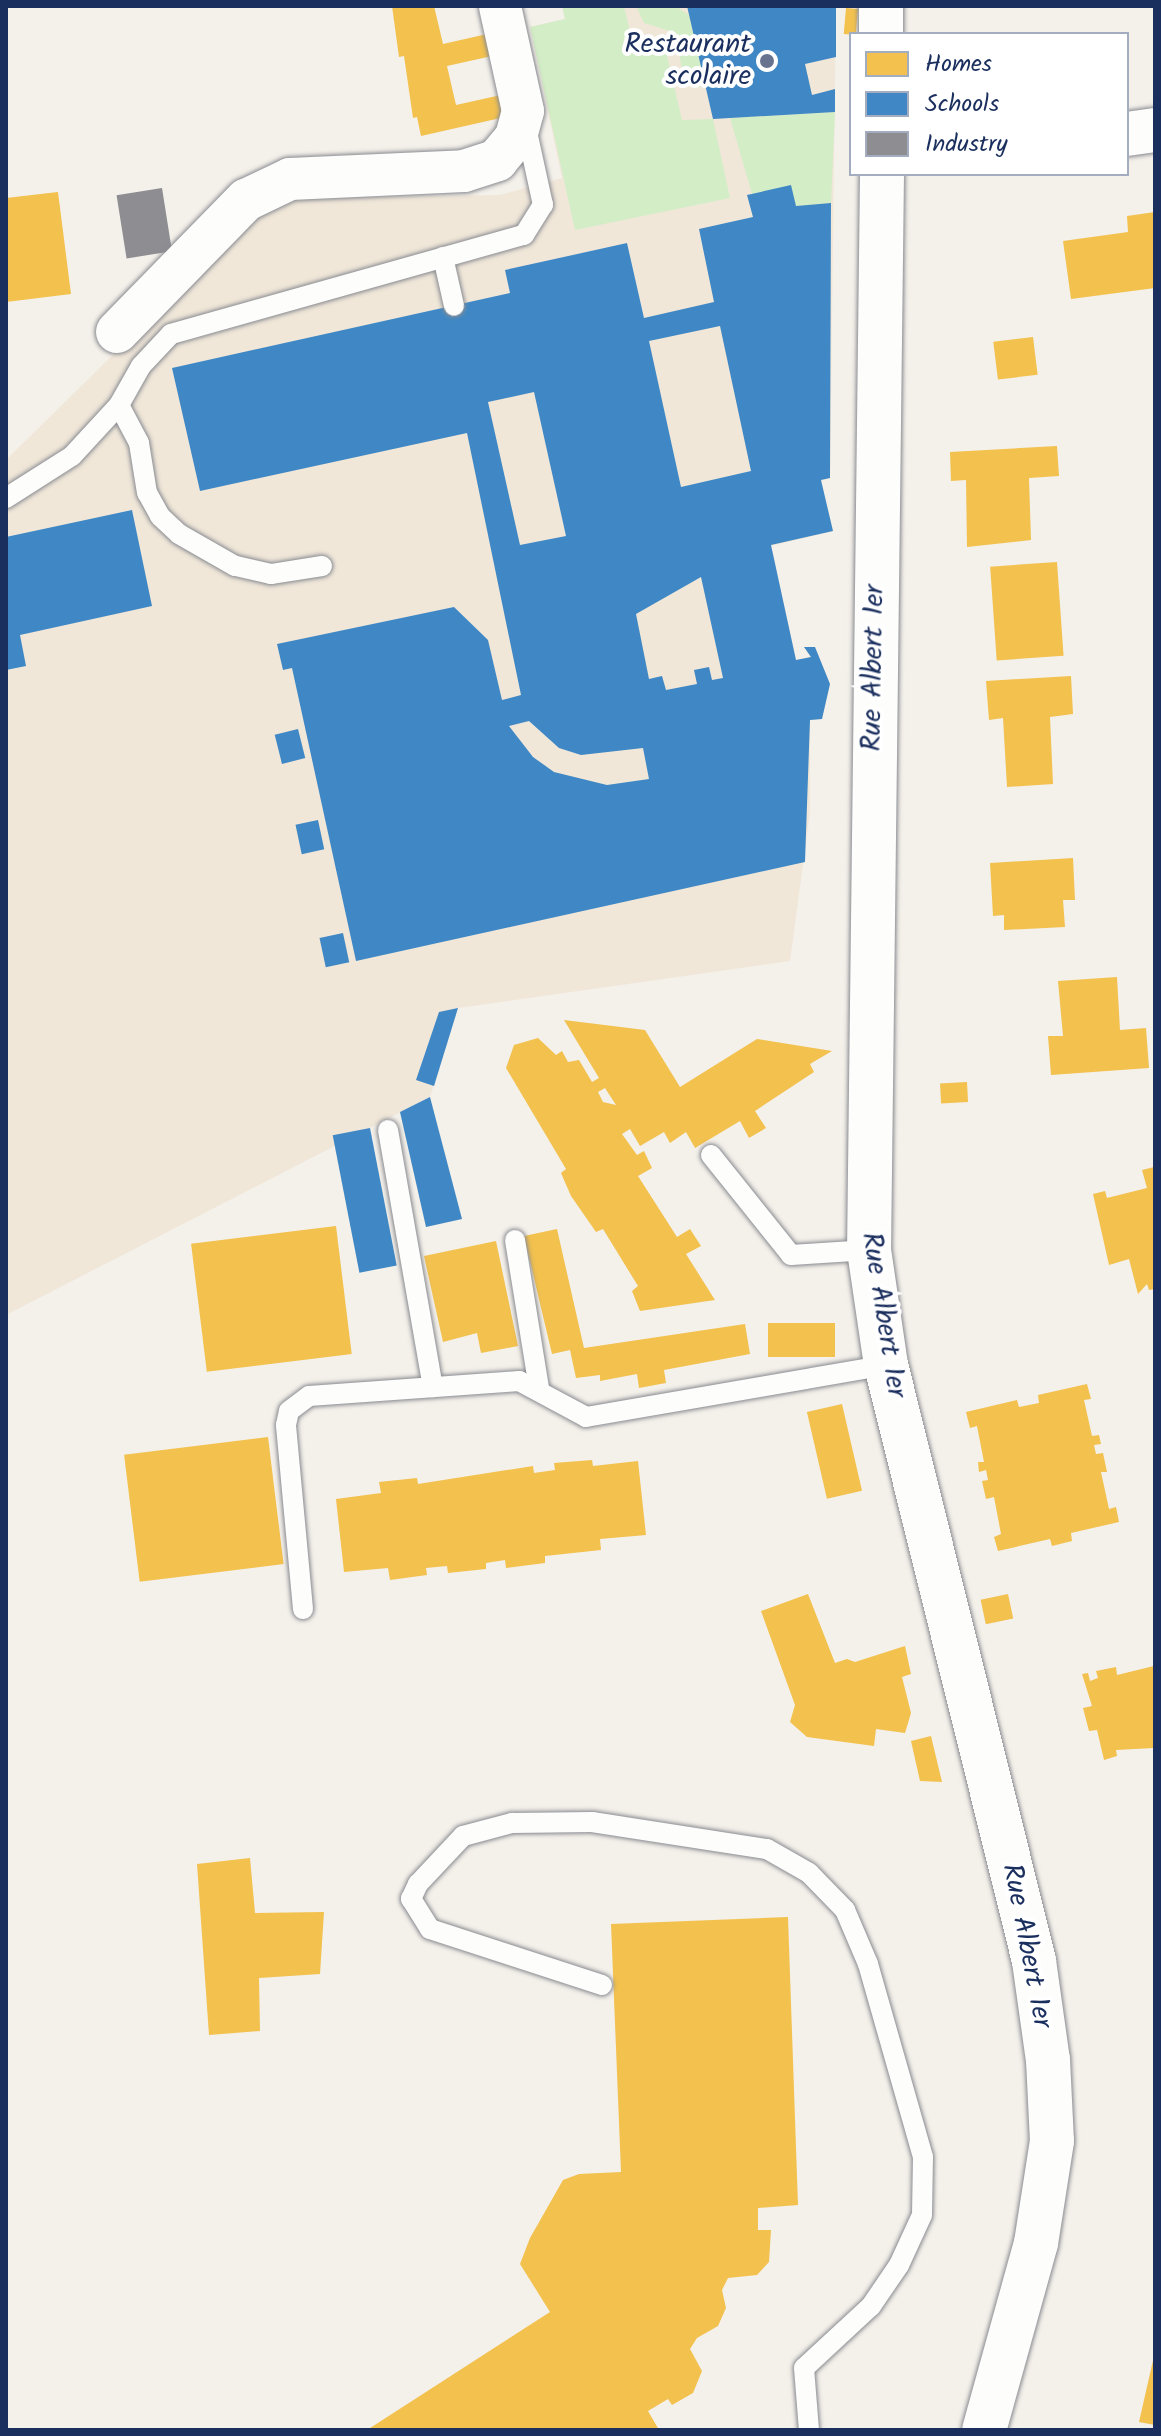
<!DOCTYPE html>
<style>
body{margin:0}
#map{position:relative;width:1161px;height:2436px;overflow:hidden;background:#f4f0ea;font-family:Kalam,sans-serif}
div>[style]{position:absolute}
[style*='--x']{left:calc(var(--x)*1px);top:calc(var(--y)*1px);width:calc(var(--w)*1px);rotate:calc(var(--a)*1deg)}
.built>*{inset:0;background:#f0e7d9}
.green>*{inset:0;background:#d3edc7}
.homes>*{inset:0;background:#f2c14e;transform-origin:0 0}
.schools>*{inset:0;background:#3f88c5;transform-origin:0 0}
.industry>*{inset:0;background:#8d8d92;transform-origin:0 0}
.roads{filter:drop-shadow(0 0 2px #898b91) drop-shadow(0 0 2px #898b91)}
.lane>*{height:20px;margin:-10px;padding:0 10px;transform-origin:10px;border-radius:10px;background:#fdfdfc}
.street>*{height:42px;margin:-21px;padding:0 21px;transform-origin:21px;border-radius:21px;background:#fdfdfc}
.secondary>*{height:44px;margin:-22px;padding:0 22px;transform-origin:22px;border-radius:22px;background:#fdfdfc}
.dots>*{width:22px;height:22px;translate:-50% -50%;box-sizing:border-box;border:4px solid #fff;border-radius:50%}
span{translate:-50% -50%;white-space:nowrap;text-align:center;line-height:1.15;-webkit-text-stroke:8px #fff;paint-order:stroke}
.poi-label{font-size:28px;color:#1b2f5e}
.right{translate:-100% -50%;text-align:right}
.street-label{font-size:28px;color:#1b2f5e}
.frame{position:absolute;inset:0;border:8px solid #1b2f5e;pointer-events:none}
.legend{position:absolute;left:849px;top:32px;width:280px;height:144px;box-sizing:border-box;background:#fff;border:2px solid #a4acbf;margin:0;padding:10px 14px;list-style:none;font-size:24px;color:#1b2f5e}
.legend li{display:flex;align-items:center;gap:16px;height:40px}
.legend b{width:40px;border:2px solid #a4acbf}
</style>
<div id="map">
<div class="built">
<div style="clip-path:polygon(562px 6px,836px 6px,830px 478px,821px 481px,833px 531px,771px 546px,796px 660px,810px 657px,804px 647px,815px 647px,830px 684px,822px 719px,810px 720px,810px 813px,790px 961px,458px 1008px,430px 1097px,6px 1315px,6px 460px,256px 214px,302px 198px,500px 195px,562px 178px,530px 27px,565px 19px)"></div>
</div>
<div class="green">
<div style="clip-path:polygon(562px 6px,624px 6px,634px 49px,664px 42px,682px 120px,713px 119px,730px 198px,575px 230px,530px 27px,565px 19px)"></div>
<div style="clip-path:polygon(636px 6px,675px 6px,689px 15px,705px 86px,694px 88px,684px 81px,677px 41px,670px 31px,644px 23px)"></div>
<div style="clip-path:polygon(835px 112px,831px 203px,796px 206px,791px 186px,752px 194px,730px 118px)"></div>
</div>
<div class="homes">
<div style="clip-path:polygon(392px 6px,434px 6px,443px 44px,487px 34px,492px 56px,447px 66px,456px 105px,501px 95px,505px 117px,421px 136px,417px 117px,413px 118px,404px 56px,399px 57px)"></div>
<div style="left:846px;top:8px;width:12px;height:26px;rotate:5deg"></div>
<div style="clip-path:polygon(58px 192px,71px 294px,6px 302px,6px 198px)"></div>
<div style="clip-path:polygon(1155px 212px,1155px 288px,1071px 299px,1063px 241px,1128px 232px,1127px 216px)"></div>
<div style="left:1033px;top:337px;width:38px;height:40px;rotate:83deg"></div>
<div style="clip-path:polygon(1057px 446px,1059px 476px,1029px 478px,1031px 540px,967px 547px,966px 480px,951px 481px,950px 452px)"></div>
<div style="left:1057px;top:562px;width:94px;height:67px;rotate:86deg"></div>
<div style="clip-path:polygon(1071px 676px,1073px 714px,1050px 717px,1053px 784px,1007px 787px,1003px 718px,989px 720px,986px 681px)"></div>
<div style="clip-path:polygon(1073px 858px,1075px 900px,1063px 900px,1065px 927px,1004px 930px,1004px 915px,993px 916px,990px 863px)"></div>
<div style="clip-path:polygon(1117px 977px,1120px 1030px,1146px 1028px,1149px 1068px,1051px 1075px,1048px 1036px,1063px 1036px,1058px 981px)"></div>
<div style="clip-path:polygon(evenodd,564px 1020px,645px 1030px,680px 1087px,757px 1039px,832px 1051px,810px 1064px,814px 1072px,755px 1111px,766px 1128px,749px 1138px,740px 1121px,695px 1148px,686px 1132px,670px 1143px,664px 1132px,640px 1146px,630px 1129px,622px 1134px,637px 1155px,644px 1151px,652px 1168px,638px 1176px,677px 1237px,690px 1229px,701px 1246px,686px 1254px,715px 1300px,640px 1311px,632px 1291px,638px 1286px,603px 1229px,596px 1232px,571px 1196px,561px 1173px,566px 1169px,506px 1068px,514px 1045px,538px 1038px,556px 1055px,562px 1051px,568px 1062px,579px 1060px,592px 1082px,599px 1078px,564px 1020px,605px 1088px,616px 1105px,603px 1102px,598px 1092px,605px 1088px)"></div>
<div style="left:967px;top:1082px;width:20px;height:27px;rotate:87deg"></div>
<div style="clip-path:polygon(1154px 1167px,1155px 1289px,1149px 1290px,1147px 1284px,1138px 1294px,1129px 1259px,1109px 1265px,1093px 1194px,1105px 1191px,1107px 1198px,1147px 1188px,1142px 1170px)"></div>
<div style="left:336px;top:1226px;width:129px;height:146px;rotate:83deg"></div>
<div style="clip-path:polygon(557px 1229px,584px 1348px,745px 1324px,750px 1354px,664px 1370px,666px 1383px,639px 1388px,637px 1374px,600px 1381px,600px 1375px,576px 1378px,570px 1350px,552px 1354px,524px 1236px)"></div>
<div style="clip-path:polygon(496px 1241px,518px 1346px,481px 1353px,477px 1333px,443px 1342px,424px 1256px)"></div>
<div style="left:835px;top:1323px;width:34px;height:67px;rotate:90deg"></div>
<div style="clip-path:polygon(1087px 1384px,1091px 1399px,1084px 1400px,1092px 1436px,1099px 1435px,1101px 1444px,1094px 1445px,1096px 1454px,1103px 1453px,1107px 1472px,1101px 1472px,1109px 1509px,1116px 1507px,1119px 1522px,1071px 1533px,1072px 1541px,1052px 1546px,1050px 1539px,998px 1551px,994px 1537px,1001px 1534px,994px 1497px,986px 1499px,982px 1481px,988px 1480px,986px 1470px,979px 1472px,978px 1462px,984px 1462px,977px 1426px,970px 1428px,966px 1412px,1017px 1400px,1019px 1407px,1039px 1403px,1038px 1395px)"></div>
<div style="left:842px;top:1404px;width:89px;height:36px;rotate:77deg"></div>
<div style="left:268px;top:1437px;width:128px;height:145px;rotate:83deg"></div>
<div style="clip-path:polygon(592px 1460px,593px 1466px,638px 1461px,646px 1535px,600px 1539px,601px 1550px,545px 1556px,545px 1563px,506px 1568px,505px 1560px,486px 1563px,486px 1569px,448px 1573px,447px 1566px,426px 1568px,427px 1575px,390px 1580px,388px 1568px,344px 1572px,336px 1499px,381px 1493px,379px 1482px,417px 1478px,418px 1484px,533px 1466px,534px 1473px,555px 1470px,554px 1463px)"></div>
<div style="clip-path:polygon(808px 1594px,835px 1663px,847px 1659px,855px 1662px,905px 1646px,911px 1674px,902px 1677px,911px 1713px,905px 1733px,876px 1729px,874px 1746px,807px 1737px,790px 1722px,795px 1705px,761px 1611px)"></div>
<div style="left:1008px;top:1594px;width:25px;height:28px;rotate:78deg"></div>
<div style="clip-path:polygon(1155px 1657px,1154px 1748px,1116px 1750px,1117px 1756px,1104px 1760px,1097px 1730px,1089px 1731px,1083px 1708px,1092px 1706px,1082px 1674px,1088px 1673px,1090px 1681px,1098px 1678px,1096px 1671px,1116px 1667px,1117px 1675px,1154px 1666px)"></div>
<div style="clip-path:polygon(931px 1736px,942px 1782px,920px 1781px,911px 1741px)"></div>
<div style="clip-path:polygon(250px 1858px,255px 1913px,324px 1912px,320px 1974px,259px 1978px,260px 2031px,209px 2035px,197px 1864px)"></div>
<div style="clip-path:polygon(788px 1917px,798px 2205px,758px 2208px,758px 2230px,771px 2230px,769px 2262px,757px 2275px,728px 2278px,722px 2290px,726px 2308px,718px 2326px,697px 2338px,690px 2349px,702px 2371px,693px 2393px,672px 2405px,668px 2399px,648px 2411px,659px 2430px,367px 2430px,550px 2312px,520px 2264px,530px 2238px,563px 2180px,579px 2174px,621px 2172px,611px 1924px)"></div>
<div style="clip-path:polygon(1154px 2356px,1155px 2357px,1155px 2425px,1139px 2422px)"></div>
</div>
<div class="schools">
<div style="clip-path:polygon(687px 6px,836px 6px,836px 57px,805px 64px,812px 95px,835px 89px,835px 112px,713px 119px)"></div>
<div style="clip-path:polygon(evenodd,791px 185px,796px 206px,831px 203px,830px 478px,821px 480px,833px 531px,771px 545px,796px 660px,811px 657px,804px 647px,815px 647px,830px 684px,822px 719px,810px 720px,805px 862px,356px 961px,292px 668px,283px 670px,277px 644px,454px 607px,488px 640px,502px 700px,521px 695px,467px 433px,200px 491px,172px 368px,510px 293px,505px 270px,627px 243px,644px 318px,714px 302px,699px 229px,753px 217px,747px 195px,791px 185px,720px 326px,751px 471px,681px 487px,649px 341px,720px 326px,791px 185px,534px 392px,566px 536px,520px 545px,488px 402px,534px 392px,791px 185px,701px 577px,723px 678px,712px 680px,709px 667px,694px 670px,697px 684px,666px 690px,662px 676px,649px 679px,636px 614px,701px 577px,791px 185px,529px 721px,559px 748px,581px 755px,643px 748px,649px 779px,607px 785px,554px 772px,533px 757px,509px 726px,529px 721px)"></div>
<div style="clip-path:polygon(132px 510px,152px 606px,20px 635px,26px 666px,6px 670px,6px 537px)"></div>
<div style="left:298px;top:729px;width:30px;height:24px;rotate:76deg"></div>
<div style="left:318px;top:820px;width:30px;height:23px;rotate:78deg"></div>
<div style="left:343px;top:933px;width:30px;height:24px;rotate:78deg"></div>
<div style="clip-path:polygon(458px 1008px,434px 1086px,416px 1080px,439px 1012px)"></div>
<div style="clip-path:polygon(430px 1097px,462px 1219px,426px 1227px,400px 1112px)"></div>
<div style="left:370px;top:1128px;width:140px;height:38px;rotate:79deg"></div>
</div>
<div class="industry">
<div style="left:162px;top:188px;width:64px;height:46px;rotate:81deg"></div>
</div>
<div class="roads">
<div class="lane">
<div style="--x:443;--y:257;--w:50;--a:77.3"></div>
<div style="--x:6;--y:498;--w:78;--a:-32.5"></div>
<div style="--x:72;--y:456;--w:69;--a:-47.3"></div>
<div style="--x:322;--y:566;--w:52;--a:171.1"></div>
<div style="--x:271;--y:574;--w:37;--a:-167"></div>
<div style="--x:235;--y:566;--w:64;--a:-150.3"></div>
<div style="--x:179;--y:534;--w:26;--a:-137"></div>
<div style="--x:160;--y:516;--w:26;--a:-119"></div>
<div style="--x:147;--y:493;--w:51;--a:-99.1"></div>
<div style="--x:139;--y:443;--w:43;--a:-117.8"></div>
<div style="--x:119;--y:405;--w:45;--a:-60.6"></div>
<div style="--x:141;--y:366;--w:44;--a:-46.8"></div>
<div style="--x:171;--y:334;--w:367;--a:-15.7"></div>
<div style="--x:524;--y:235;--w:36;--a:-58"></div>
<div style="--x:543;--y:205;--w:80;--a:-102.3"></div>
<div style="--x:388;--y:1130;--w:261;--a:80.1"></div>
<div style="--x:711;--y:1155;--w:128;--a:51.3"></div>
<div style="--x:791;--y:1255;--w:78;--a:-3.7"></div>
<div style="--x:515;--y:1240;--w:150;--a:80.8"></div>
<div style="--x:303;--y:1609;--w:185;--a:-95.3"></div>
<div style="--x:286;--y:1425;--w:14;--a:-78"></div>
<div style="--x:289;--y:1411;--w:25;--a:-37"></div>
<div style="--x:309;--y:1396;--w:211;--a:-4.1"></div>
<div style="--x:519;--y:1381;--w:76;--a:28.2"></div>
<div style="--x:586;--y:1417;--w:304;--a:-9.8"></div>
<div style="--x:602;--y:1985;--w:181;--a:-162"></div>
<div style="--x:430;--y:1929;--w:36;--a:-122"></div>
<div style="--x:411;--y:1899;--w:17;--a:-65"></div>
<div style="--x:418;--y:1884;--w:66;--a:-46.8"></div>
<div style="--x:463;--y:1836;--w:51;--a:-14.9"></div>
<div style="--x:512;--y:1823;--w:80;--a:-0.7"></div>
<div style="--x:592;--y:1822;--w:177;--a:8.8"></div>
<div style="--x:767;--y:1849;--w:48;--a:29.7"></div>
<div style="--x:809;--y:1873;--w:52;--a:45.8"></div>
<div style="--x:845;--y:1910;--w:59;--a:66.9"></div>
<div style="--x:868;--y:1964;--w:201;--a:74.1"></div>
<div style="--x:923;--y:2157;--w:58;--a:91"></div>
<div style="--x:922;--y:2215;--w:55;--a:114.7"></div>
<div style="--x:899;--y:2265;--w:50;--a:124.3"></div>
<div style="--x:871;--y:2306;--w:91;--a:137.2"></div>
<div style="--x:804;--y:2368;--w:62;--a:85.4"></div>
</div>
<div class="street">
<div style="--x:117;--y:332;--w:185;--a:-45.7"></div>
<div style="--x:246;--y:200;--w:49;--a:-25.5"></div>
<div style="--x:290;--y:179;--w:174;--a:-2.6"></div>
<div style="--x:464;--y:171;--w:35;--a:-18"></div>
<div style="--x:497;--y:160;--w:30;--a:-50"></div>
<div style="--x:516;--y:137;--w:27;--a:-75"></div>
<div style="--x:523;--y:111;--w:107;--a:-102.4"></div>
</div>
<div class="secondary">
<div style="--x:881;--y:6;--w:28;--a:90"></div>
<div style="--x:1127;--y:134;--w:28;--a:-8"></div>
<div style="--x:882;--y:174;--w:1076;--a:90.69"></div>
<div style="--x:869;--y:1250;--w:116;--a:81.6"></div>
<div style="--x:886;--y:1365;--w:614;--a:76.05"></div>
<div style="--x:1034;--y:1961;--w:100;--a:82"></div>
<div style="--x:1048;--y:2060;--w:81;--a:87.2"></div>
<div style="--x:1052;--y:2141;--w:103;--a:98.9"></div>
<div style="--x:1036;--y:2243;--w:194;--a:105.5"></div>
</div>
</div>
<div class="dots">
<div style="left:767px;top:61px;background:#67738f"></div>
</div>
<div class="poi-label">
<span class="right" style="left:751px;top:61px">Restaurant<br>scolaire</span>
</div>
<div class="street-label">
<span style="left:874px;top:668px;rotate:-89deg">Rue Albert 1er</span>
<span style="left:883px;top:1315px;rotate:81deg">Rue Albert 1er</span>
<span style="left:1026px;top:1946px;rotate:79deg">Rue Albert 1er</span>
</div>
<div class="frame"></div>
<ul class="legend">
<li><b style="height:22px;background:#f2c14e"></b>Homes</li>
<li><b style="height:22px;background:#3f88c5"></b>Schools</li>
<li><b style="height:22px;background:#8d8d92"></b>Industry</li>
</ul>
</div>
